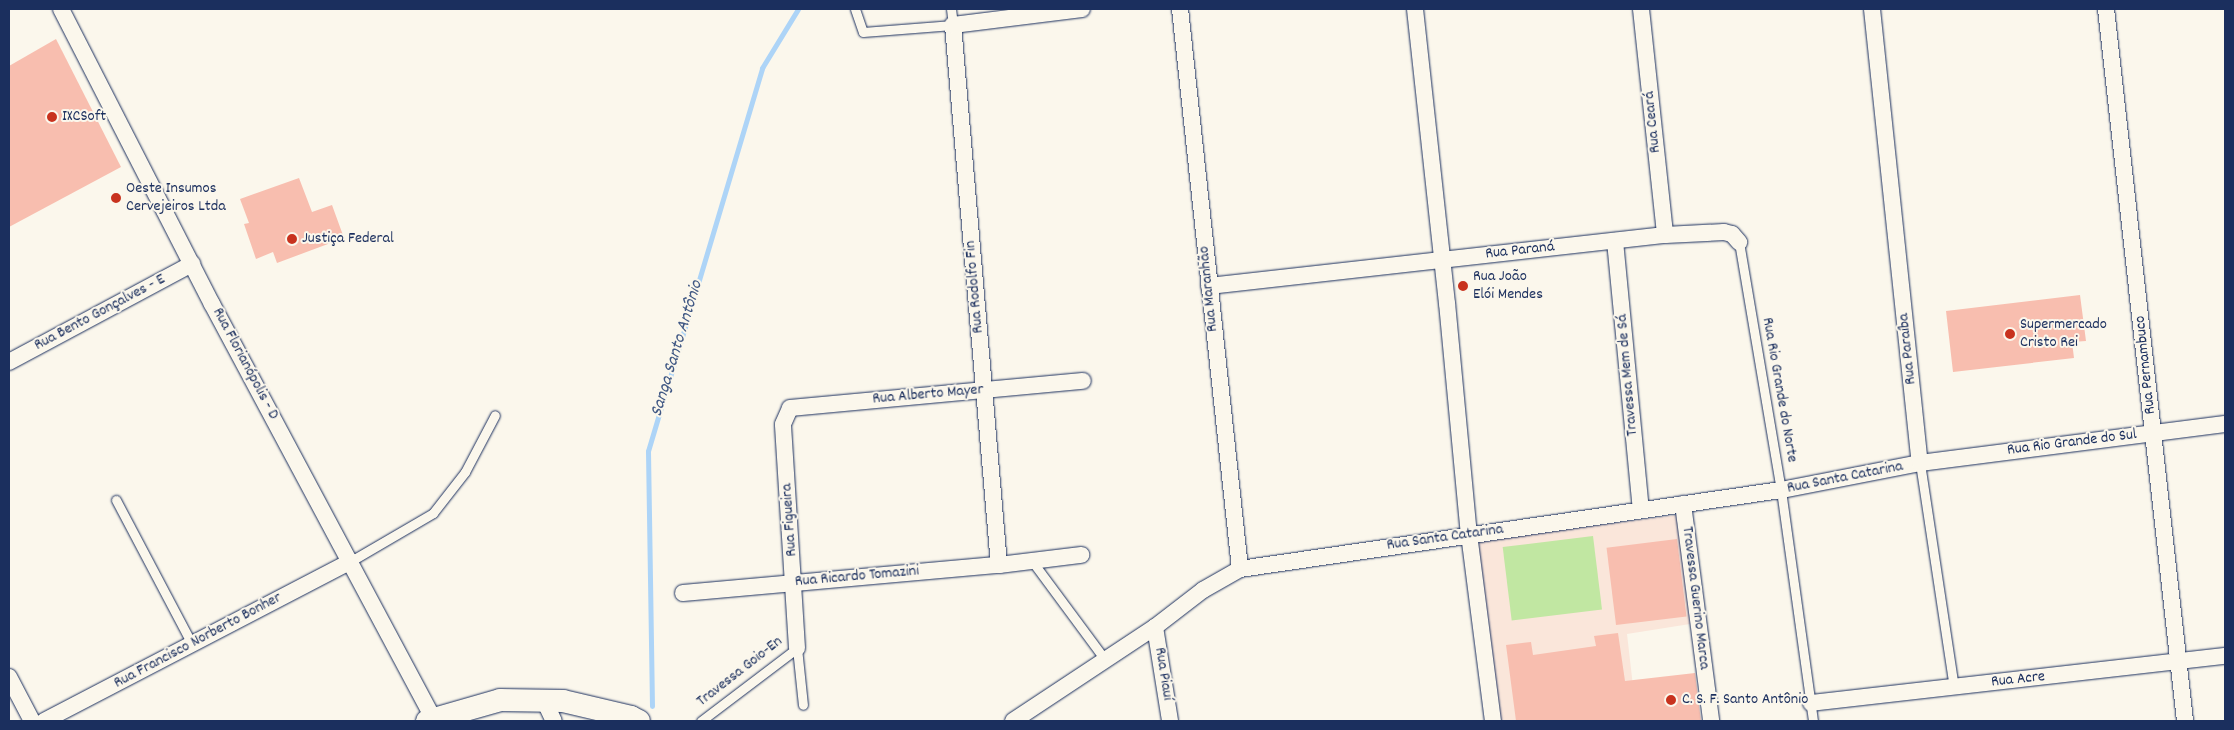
<!DOCTYPE html>
<meta charset="utf-8">
<style>
body{margin:0}
#map{position:relative;width:2234px;height:730px;overflow:hidden;background:#fbf7ec;font-family:Dekko,sans-serif}
div>[style]{position:absolute}
[style*='--x']{left:calc(var(--x)*1px);top:calc(var(--y)*1px);width:calc(var(--w)*1px);rotate:calc(var(--a)*1deg)}
.built>*{inset:0;background:#fae6da}
.green>*{inset:0;background:#c1e7a2;transform-origin:0 0}
.stream>*{height:5px;margin:-2.5px;padding:0 2.5px;transform-origin:2.5px;border-radius:2.5px;background:#add4f7}
.building>*{inset:0;background:#f8beaf;transform-origin:0 0}
.roads{filter:drop-shadow(0 0 1px #1b2f5e) drop-shadow(0 0 1px #1b2f5e)}
.lane>*{height:9px;margin:-4.5px;padding:0 4.5px;transform-origin:4.5px;border-radius:4.5px;background:#fbf7ec}
.street>*{height:16px;margin:-8px;padding:0 8px;transform-origin:8px;border-radius:8px;background:#fbf7ec}
.secondary>*{height:22px;margin:-11px;padding:0 11px;transform-origin:11px;border-radius:11px;background:#fbf7ec}
.dots>*{width:14px;height:14px;translate:-50% -50%;box-sizing:border-box;border:2px solid #fbf7ec;border-radius:50%}
span{translate:-50% -50%;white-space:nowrap;text-align:center;line-height:1.15;-webkit-text-stroke:4px #fbf7ec;paint-order:stroke}
.poi-label{font-size:16px;color:#1b2f5e}
.left{translate:0 -50%;text-align:left}
.street-label{font-size:16px;color:#1b2f5e}
.water-label{font-size:18px;color:#405884;font-style:italic}
.frame{position:absolute;inset:0;border:10px solid #1b2f5e;pointer-events:none}
</style>
<div id="map">
<div class="built">
<div style="clip-path:polygon(1677px 515px,1690px 624px,1627px 634px,1637px 721px,1498px 721px,1476px 541px)"></div>
</div>
<div class="green">
<div style="left:1593px;top:536px;width:74px;height:91px;rotate:83deg"></div>
</div>
<div class="stream">
<div style="--x:652;--y:706;--w:255;--a:-90.9"></div>
<div style="--x:648;--y:451;--w:400;--a:-73.4"></div>
<div style="--x:762;--y:68;--w:69;--a:-58.6"></div>
</div>
<div class="building">
<div style="clip-path:polygon(56px 39px,121px 167px,9px 227px,9px 66px)"></div>
<div style="clip-path:polygon(299px 178px,312px 212px,332px 205px,344px 238px,277px 263px,273px 252px,256px 259px,244px 224px,249px 223px,240px 199px)"></div>
<div style="clip-path:polygon(2080px 295px,2086px 341px,2072px 342px,2074px 358px,1953px 372px,1946px 311px)"></div>
<div style="left:1677px;top:539px;width:78px;height:71px;rotate:83deg"></div>
<div style="clip-path:polygon(1618px 633px,1625px 681px,1695px 673px,1701px 721px,1516px 721px,1506px 645px,1531px 642px,1533px 655px,1596px 646px,1594px 636px)"></div>
</div>
<div class="roads">
<div class="lane">
<div style="--x:855;--y:9;--w:24;--a:71"></div>
<div style="--x:863;--y:32;--w:90;--a:-4.4"></div>
<div style="--x:953;--y:25;--w:16;--a:-97"></div>
<div style="--x:1739;--y:242;--w:252;--a:80.4"></div>
<div style="--x:1781;--y:490;--w:233;--a:82.1"></div>
<div style="--x:1920;--y:463;--w:227;--a:81.4"></div>
<div style="--x:116;--y:500;--w:163;--a:62.2"></div>
<div style="--x:351;--y:561;--w:95;--a:-30.3"></div>
<div style="--x:433;--y:513;--w:52;--a:-52"></div>
<div style="--x:465;--y:472;--w:64;--a:-62.2"></div>
<div style="--x:1032;--y:561;--w:124;--a:53.5"></div>
<div style="--x:797;--y:648;--w:57;--a:84"></div>
<div style="--x:701;--y:721;--w:121;--a:-37.2"></div>
</div>
<div class="street">
<div style="--x:61;--y:9;--w:331;--a:62.9"></div>
<div style="--x:212;--y:304;--w:469;--a:61.9"></div>
<div style="--x:1180;--y:9;--w:563;--a:83.88"></div>
<div style="--x:1415;--y:9;--w:296;--a:83.8"></div>
<div style="--x:1447;--y:303;--w:232;--a:84.6"></div>
<div style="--x:1469;--y:534;--w:189;--a:82.7"></div>
<div style="--x:1641;--y:9;--w:227;--a:83.9"></div>
<div style="--x:1872;--y:9;--w:457;--a:84"></div>
<div style="--x:2106;--y:9;--w:716;--a:83.67"></div>
<div style="--x:1615;--y:241;--w:270;--a:84.5"></div>
<div style="--x:1209;--y:286;--w:459;--a:-6.4"></div>
<div style="--x:1665;--y:235;--w:59;--a:-2.9"></div>
<div style="--x:1724;--y:232;--w:8;--a:14"></div>
<div style="--x:1732;--y:234;--w:11;--a:49"></div>
<div style="--x:9;--y:362;--w:208;--a:-28.2"></div>
<div style="--x:1683;--y:504;--w:219;--a:82.6"></div>
<div style="--x:999;--y:565;--w:542;--a:-94.87"></div>
<div style="--x:953;--y:25;--w:130;--a:-7.1"></div>
<div style="--x:683;--y:593;--w:317;--a:-5.1"></div>
<div style="--x:999;--y:565;--w:83;--a:-7"></div>
<div style="--x:1155;--y:627;--w:95;--a:80.9"></div>
<div style="--x:797;--y:648;--w:224;--a:-93.6"></div>
<div style="--x:783;--y:424;--w:17;--a:-66"></div>
<div style="--x:790;--y:408;--w:294;--a:-5.3"></div>
<div style="--x:9;--y:677;--w:50;--a:62.4"></div>
<div style="--x:544;--y:700;--w:23;--a:65"></div>
<div style="--x:1811;--y:703;--w:417;--a:-6.5"></div>
<div style="--x:44;--y:721;--w:346;--a:-27.5"></div>
<div style="--x:1013;--y:721;--w:170;--a:-33.5"></div>
<div style="--x:1155;--y:627;--w:61;--a:-37.6"></div>
<div style="--x:1203;--y:590;--w:43;--a:-29.6"></div>
<div style="--x:1240;--y:569;--w:547;--a:-8.31"></div>
<div style="--x:1781;--y:490;--w:142;--a:-11"></div>
<div style="--x:1920;--y:463;--w:307;--a:-7.3"></div>
</div>
<div class="secondary">
<div style="--x:427;--y:721;--w:76;--a:-16"></div>
<div style="--x:500;--y:700;--w:63;--a:0.9"></div>
<div style="--x:563;--y:701;--w:70;--a:13.2"></div>
<div style="--x:631;--y:717;--w:9;--a:27"></div>
</div>
</div>
<div class="dots">
<div style="left:52px;top:117px;background:#c8321e"></div>
<div style="left:116px;top:198px;background:#c8321e"></div>
<div style="left:292px;top:239px;background:#c8321e"></div>
<div style="left:1463px;top:286px;background:#c8321e"></div>
<div style="left:2010px;top:334px;background:#c8321e"></div>
<div style="left:1671px;top:700px;background:#c8321e"></div>
</div>
<div class="poi-label">
<span class="left" style="left:62px;top:117px">IXCSoft</span>
<span class="left" style="left:126px;top:198px">Oeste Insumos<br>Cervejeiros Ltda</span>
<span class="left" style="left:302px;top:239px">Justiça Federal</span>
<span class="left" style="left:1473px;top:286px">Rua João<br>Elói Mendes</span>
<span class="left" style="left:2020px;top:334px">Supermercado<br>Cristo Rei</span>
<span class="left" style="left:1682px;top:700px">C. S. F. Santo Antônio</span>
</div>
<div class="street-label">
<span style="left:1653px;top:122px;rotate:-96deg">Rua Ceará</span>
<span style="left:1520px;top:251px;rotate:-6deg">Rua Paraná</span>
<span style="left:975px;top:287px;rotate:-95deg">Rua Rodolfo Fin</span>
<span style="left:1209px;top:289px;rotate:-96deg">Rua Maranhão</span>
<span style="left:100px;top:313px;rotate:-28deg">Rua Bento Gonçalves - E</span>
<span style="left:1908px;top:349px;rotate:-96deg">Rua Paraíba</span>
<span style="left:245px;top:364px;rotate:62deg">Rua Florianópolis - D</span>
<span style="left:2146px;top:365px;rotate:-96deg">Rua Pernambuco</span>
<span style="left:1628px;top:375px;rotate:-95deg">Travessa Mem de Sá</span>
<span style="left:1779px;top:390px;rotate:80deg">Rua Rio Grande do Norte</span>
<span style="left:928px;top:395px;rotate:-5deg">Rua Alberto Mayer</span>
<span style="left:2072px;top:443px;rotate:-7deg">Rua Rio Grande do Sul</span>
<span style="left:1845px;top:478px;rotate:-11deg">Rua Santa Catarina</span>
<span style="left:790px;top:520px;rotate:-94deg">Rua Figueira</span>
<span style="left:1445px;top:538px;rotate:-8deg">Rua Santa Catarina</span>
<span style="left:857px;top:577px;rotate:-5deg">Rua Ricardo Tomazini</span>
<span style="left:1695px;top:598px;rotate:83deg">Travessa Guerino Marca</span>
<span style="left:198px;top:641px;rotate:-28deg">Rua Francisco Norberto Bonher</span>
<span style="left:740px;top:672px;rotate:-38deg">Travessa Goio-En</span>
<span style="left:1163px;top:674px;rotate:81deg">Rua Piauí</span>
<span style="left:2018px;top:680px;rotate:-6deg">Rua Acre</span>
</div>
<div class="water-label">
<span style="left:678px;top:349px;rotate:-73deg">Sanga Santo Antônio</span>
</div>
<div class="frame"></div>
</div>
